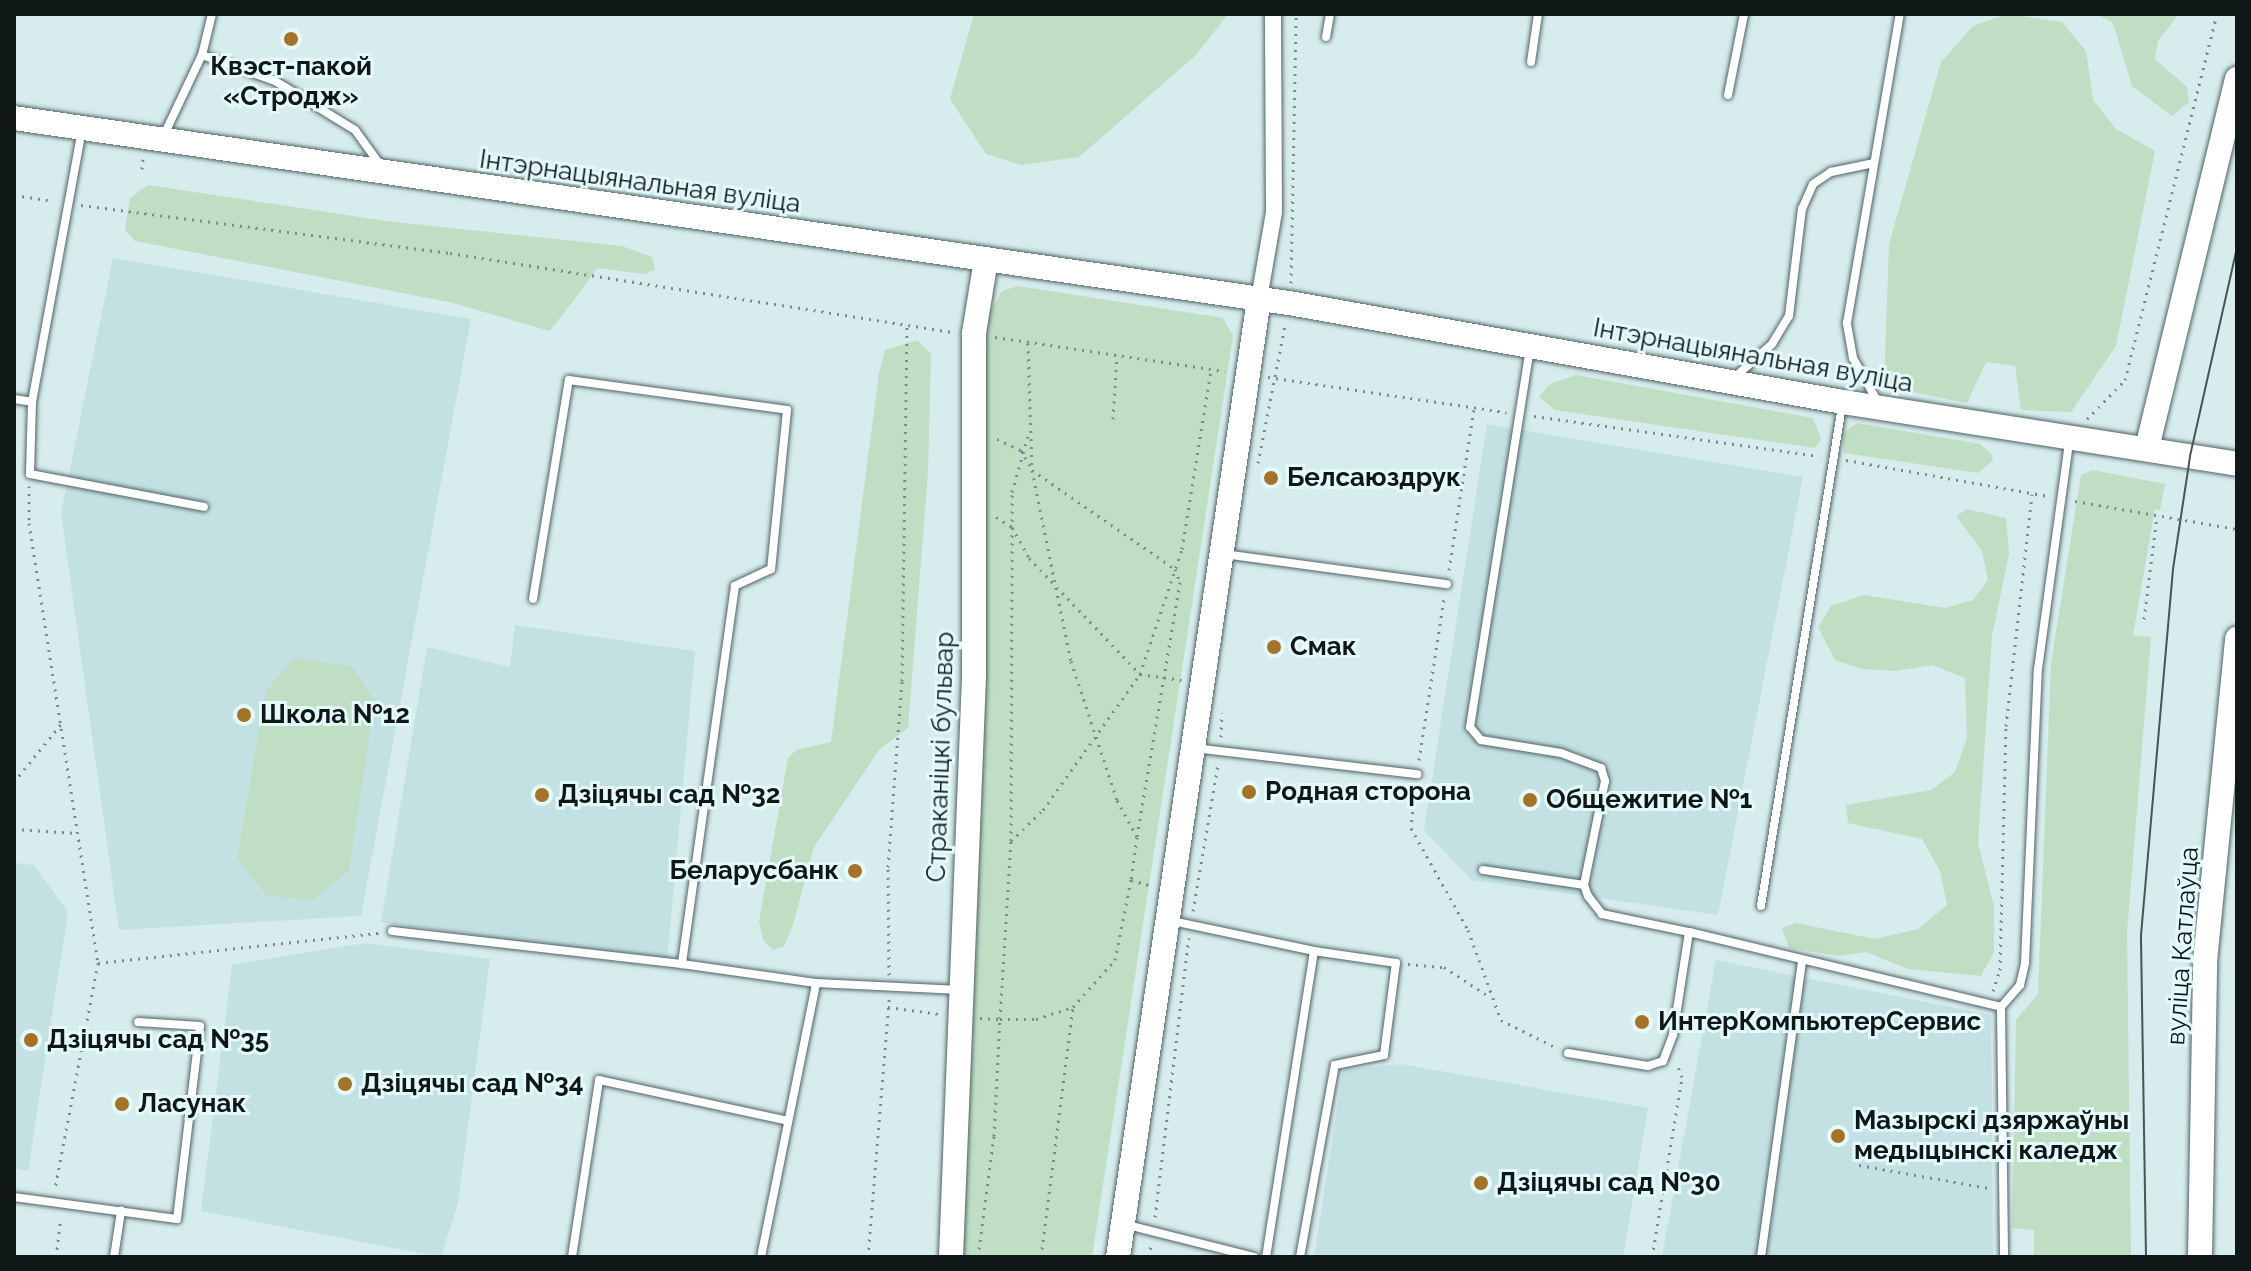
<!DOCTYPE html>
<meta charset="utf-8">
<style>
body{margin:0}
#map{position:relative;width:2251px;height:1271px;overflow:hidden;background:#d7eced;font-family:Raleway,sans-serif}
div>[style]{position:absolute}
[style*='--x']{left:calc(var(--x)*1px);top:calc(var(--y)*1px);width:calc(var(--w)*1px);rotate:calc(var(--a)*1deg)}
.built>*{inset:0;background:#c3e1e3}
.green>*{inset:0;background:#bfdec4}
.path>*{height:3px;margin-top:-1.5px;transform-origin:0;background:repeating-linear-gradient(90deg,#7c8b8b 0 2px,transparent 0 8px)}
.roads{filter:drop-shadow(0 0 2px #516364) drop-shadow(0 0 2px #516364)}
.lane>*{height:8px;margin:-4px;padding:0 4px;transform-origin:4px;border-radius:4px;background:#fff}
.street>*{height:16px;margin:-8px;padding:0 8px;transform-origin:8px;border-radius:8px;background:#fff}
.secondary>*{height:24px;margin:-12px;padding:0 12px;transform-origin:12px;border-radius:12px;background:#fff}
.tram>*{height:2px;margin:-1px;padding:0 1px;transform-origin:1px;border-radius:1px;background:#495454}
.dots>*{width:22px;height:22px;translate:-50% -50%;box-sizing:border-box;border:4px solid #e4f9fa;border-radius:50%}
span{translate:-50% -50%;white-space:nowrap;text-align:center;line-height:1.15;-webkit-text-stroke:6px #e4f9fa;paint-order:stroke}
.poi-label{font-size:26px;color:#101717;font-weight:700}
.left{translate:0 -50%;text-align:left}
.right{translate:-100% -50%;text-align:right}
.street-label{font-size:26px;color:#101717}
.frame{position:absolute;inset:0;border:16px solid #101717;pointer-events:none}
</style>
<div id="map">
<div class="built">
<div style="clip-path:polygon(113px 258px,471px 319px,361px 916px,119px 930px,61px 513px)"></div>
<div style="clip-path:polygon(1487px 424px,1803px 477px,1718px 915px,1472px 880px,1424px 831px)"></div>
<div style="clip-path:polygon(515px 625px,695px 651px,667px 962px,381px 922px,427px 647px,510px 667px)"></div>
<div style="clip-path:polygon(14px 863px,34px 865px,68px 912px,28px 1171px,14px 1168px)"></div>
<div style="clip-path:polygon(365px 943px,490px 959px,458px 1203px,441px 1257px,201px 1211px,232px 965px)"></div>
<div style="clip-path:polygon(1716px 960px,1991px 1015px,1993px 1257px,1662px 1257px)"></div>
<div style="clip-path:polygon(1401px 1064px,1648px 1108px,1623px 1257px,1314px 1257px,1343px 1070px)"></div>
</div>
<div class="green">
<div style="clip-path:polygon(974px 14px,1228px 14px,1197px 54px,1079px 157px,1021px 165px,986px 154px,950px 99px)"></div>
<div style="clip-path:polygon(2007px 14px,2062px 22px,2086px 51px,2093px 100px,2116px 129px,2155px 151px,2116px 346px,2071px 412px,2021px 410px,2015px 366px,1986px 362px,1967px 403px,1884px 386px,1889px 244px,1941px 62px,1973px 26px)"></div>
<div style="clip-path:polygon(2097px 14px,2179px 14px,2158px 41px,2155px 59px,2187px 87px,2189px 102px,2172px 116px,2132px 86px,2113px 23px)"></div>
<div style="clip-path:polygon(148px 185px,386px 221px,622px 246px,652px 257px,655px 270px,644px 274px,598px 268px,550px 331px,449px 302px,135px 241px,125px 230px,130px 198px)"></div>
<div style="clip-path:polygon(1018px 286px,1223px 318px,1233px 336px,1092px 1257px,957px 1257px,966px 1189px,987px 317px,1002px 291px)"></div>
<div style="clip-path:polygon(917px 340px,931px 354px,928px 472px,908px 728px,879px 750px,814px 847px,793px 925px,784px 946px,773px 950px,763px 940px,759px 921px,788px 758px,796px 750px,831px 742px,879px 373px,885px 350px)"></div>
<div style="clip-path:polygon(1576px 375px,1813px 418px,1821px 439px,1815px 448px,1555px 410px,1539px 397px,1550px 384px)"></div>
<div style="clip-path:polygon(1857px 423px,1980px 444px,1993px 455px,1992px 461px,1978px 473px,1844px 453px,1842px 434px)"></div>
<div style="clip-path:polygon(2092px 470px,2165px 484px,2160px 510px,2155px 509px,2133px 635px,2151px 637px,2127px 933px,2131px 1257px,2034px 1257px,2034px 1230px,2012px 1228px,2016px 1020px,2038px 994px,2051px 663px,2081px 475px)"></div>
<div style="clip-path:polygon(1967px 509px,2006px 518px,2009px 554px,1992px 636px,1978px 843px,1994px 907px,1994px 952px,1981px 976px,1908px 969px,1866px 952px,1839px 956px,1789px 948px,1782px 928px,1796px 923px,1875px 939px,1918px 929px,1947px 905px,1940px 871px,1922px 839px,1848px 823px,1846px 805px,1931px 790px,1955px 772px,1967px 738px,1965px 678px,1932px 665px,1896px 671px,1862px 669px,1835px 660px,1818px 627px,1831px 606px,1864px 595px,1945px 608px,1973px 600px,1988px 580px,1982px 551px,1956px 516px)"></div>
<div style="clip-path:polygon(294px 658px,352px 666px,375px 701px,349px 870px,313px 901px,266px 895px,237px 858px,266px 691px)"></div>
</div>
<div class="path">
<div style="--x:142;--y:169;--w:11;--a:-85"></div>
<div style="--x:14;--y:195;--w:40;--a:8.5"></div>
<div style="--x:81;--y:205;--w:372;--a:7.4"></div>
<div style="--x:450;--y:253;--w:508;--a:8.94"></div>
<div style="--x:1291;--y:283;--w:269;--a:-88.9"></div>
<div style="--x:995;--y:337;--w:232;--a:8.4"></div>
<div style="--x:1028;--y:343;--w:127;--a:88.2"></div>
<div style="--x:1032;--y:470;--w:195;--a:78.5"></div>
<div style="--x:1071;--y:661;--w:146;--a:71.7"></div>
<div style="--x:1117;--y:800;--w:42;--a:61.6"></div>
<div style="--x:1137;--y:837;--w:43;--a:97.9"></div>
<div style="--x:1268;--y:377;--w:241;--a:8.4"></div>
<div style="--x:1534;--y:416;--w:288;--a:8"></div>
<div style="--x:1113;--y:419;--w:64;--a:-86.4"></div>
<div style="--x:2087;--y:419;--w:54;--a:-45.7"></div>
<div style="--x:2125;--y:380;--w:377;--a:-75.9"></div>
<div style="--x:997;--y:439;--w:26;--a:25"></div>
<div style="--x:1021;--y:450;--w:23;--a:61"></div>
<div style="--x:1032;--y:470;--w:174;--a:34.7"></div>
<div style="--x:1175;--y:569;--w:14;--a:69"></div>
<div style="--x:1180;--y:582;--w:259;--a:99.6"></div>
<div style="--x:1846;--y:460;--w:205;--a:10.1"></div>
<div style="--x:1258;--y:463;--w:140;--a:-78.9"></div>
<div style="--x:29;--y:486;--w:37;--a:90"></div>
<div style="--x:29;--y:523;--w:445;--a:81.1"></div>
<div style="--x:98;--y:963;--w:229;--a:100.8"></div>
<div style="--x:2075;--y:501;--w:164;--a:9.8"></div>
<div style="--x:996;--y:517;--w:19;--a:32"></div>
<div style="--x:1012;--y:527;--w:35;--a:61"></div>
<div style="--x:1029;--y:558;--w:161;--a:46.3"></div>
<div style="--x:1140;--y:674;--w:42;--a:8.1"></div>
<div style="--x:1449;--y:570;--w:164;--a:-81.2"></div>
<div style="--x:2144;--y:619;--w:104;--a:-82.8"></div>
<div style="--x:1221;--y:737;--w:24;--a:-88"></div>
<div style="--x:1419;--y:760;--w:164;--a:-81.2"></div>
<div style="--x:14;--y:782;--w:75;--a:-51"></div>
<div style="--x:1415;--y:788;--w:40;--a:95.7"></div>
<div style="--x:1411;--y:828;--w:117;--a:60.8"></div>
<div style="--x:1468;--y:930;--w:96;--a:69.9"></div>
<div style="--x:1501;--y:1020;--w:63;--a:26.6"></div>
<div style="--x:14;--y:829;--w:63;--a:3.6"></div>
<div style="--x:1011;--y:841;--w:349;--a:-89.8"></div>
<div style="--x:1012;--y:492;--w:58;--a:-74.1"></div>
<div style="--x:1193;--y:911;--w:148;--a:-80.3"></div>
<div style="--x:98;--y:963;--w:284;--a:-6.1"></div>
<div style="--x:1408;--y:964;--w:36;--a:5"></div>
<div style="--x:1444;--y:967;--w:56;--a:33.4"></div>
<div style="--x:889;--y:975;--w:108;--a:-90.5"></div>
<div style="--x:888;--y:867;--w:187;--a:-85.7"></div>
<div style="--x:902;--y:681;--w:357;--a:-89.2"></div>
<div style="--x:1993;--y:991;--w:22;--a:-72"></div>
<div style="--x:2000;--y:970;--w:244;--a:-88.6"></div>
<div style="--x:2006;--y:726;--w:233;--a:-83.6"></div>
<div style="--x:888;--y:1007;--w:52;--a:7.7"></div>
<div style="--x:980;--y:1018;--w:20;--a:3"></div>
<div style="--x:1000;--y:1019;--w:178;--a:-86.5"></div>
<div style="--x:1011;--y:841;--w:45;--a:-44.1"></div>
<div style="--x:1043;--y:810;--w:167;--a:-54.5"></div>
<div style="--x:1140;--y:674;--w:132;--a:-71.4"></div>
<div style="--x:1182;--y:549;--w:182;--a:-80.8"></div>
<div style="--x:1859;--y:1165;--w:132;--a:10"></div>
<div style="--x:1155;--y:1217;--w:281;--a:-83.1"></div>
<div style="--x:56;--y:1257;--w:39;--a:-83"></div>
<div style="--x:868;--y:1257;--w:259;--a:-85.3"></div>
<div style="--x:978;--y:1257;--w:122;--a:-82.5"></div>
<div style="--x:994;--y:1136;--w:117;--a:-87.1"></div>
<div style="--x:1000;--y:1019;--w:36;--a:0"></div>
<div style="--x:1036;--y:1019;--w:39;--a:-18"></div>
<div style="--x:1041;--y:1257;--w:252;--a:-82.7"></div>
<div style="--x:1073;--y:1007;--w:63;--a:-48.2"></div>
<div style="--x:1115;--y:960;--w:82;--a:-78.7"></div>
<div style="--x:1131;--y:880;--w:20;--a:15"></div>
<div style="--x:1149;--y:1257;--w:13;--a:-81"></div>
<div style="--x:1652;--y:1257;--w:182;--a:-80.5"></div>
<div style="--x:1682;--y:1077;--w:14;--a:-111"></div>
</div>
<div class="roads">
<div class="lane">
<div style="--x:1326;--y:37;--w:23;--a:-80"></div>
<div style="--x:202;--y:55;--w:77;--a:19.6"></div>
<div style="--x:275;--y:81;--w:94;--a:31.5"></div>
<div style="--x:355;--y:130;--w:44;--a:54.2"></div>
<div style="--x:1531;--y:62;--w:49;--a:-81.7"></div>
<div style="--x:1728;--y:95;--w:83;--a:-78.8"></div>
<div style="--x:163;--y:137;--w:91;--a:-64.6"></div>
<div style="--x:202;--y:55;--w:42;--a:-76.3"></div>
<div style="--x:1530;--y:348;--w:384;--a:99"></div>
<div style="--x:1470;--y:727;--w:17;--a:50"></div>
<div style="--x:1481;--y:740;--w:81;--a:9.2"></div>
<div style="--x:1561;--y:753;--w:43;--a:20.6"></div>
<div style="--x:1601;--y:768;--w:14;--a:73"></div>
<div style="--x:1605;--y:781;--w:106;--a:101.4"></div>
<div style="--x:1584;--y:885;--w:12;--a:70"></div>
<div style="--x:1588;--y:896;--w:23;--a:52"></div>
<div style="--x:1602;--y:914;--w:89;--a:11.7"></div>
<div style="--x:1689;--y:932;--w:104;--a:98.8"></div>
<div style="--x:1673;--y:1035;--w:28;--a:111"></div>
<div style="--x:1663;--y:1061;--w:16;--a:162"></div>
<div style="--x:1648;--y:1066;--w:81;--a:-170.8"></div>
<div style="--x:1735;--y:377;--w:50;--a:-41.7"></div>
<div style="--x:1772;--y:344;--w:33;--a:-59"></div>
<div style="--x:1789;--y:316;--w:108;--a:-83.1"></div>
<div style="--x:1802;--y:209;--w:27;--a:-66"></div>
<div style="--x:1813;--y:184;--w:22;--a:-34"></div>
<div style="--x:1831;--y:172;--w:44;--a:-11.8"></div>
<div style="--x:14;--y:399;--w:18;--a:9"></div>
<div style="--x:32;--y:402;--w:277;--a:-79.6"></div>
<div style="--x:32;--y:402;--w:72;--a:91.6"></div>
<div style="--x:30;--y:474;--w:177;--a:10.7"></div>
<div style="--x:1879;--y:404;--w:53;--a:-119.5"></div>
<div style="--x:1853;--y:358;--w:36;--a:-100"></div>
<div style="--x:1847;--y:323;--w:314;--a:-80.3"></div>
<div style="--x:1224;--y:554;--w:225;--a:7.7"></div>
<div style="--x:533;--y:599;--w:222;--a:-80.7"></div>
<div style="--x:569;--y:380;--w:220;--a:7.8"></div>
<div style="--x:787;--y:410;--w:160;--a:95.7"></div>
<div style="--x:771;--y:569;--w:40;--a:155"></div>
<div style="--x:735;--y:586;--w:382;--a:98"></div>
<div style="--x:682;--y:964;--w:135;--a:8.1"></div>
<div style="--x:816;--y:983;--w:144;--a:2.8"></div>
<div style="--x:1194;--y:748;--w:225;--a:6.7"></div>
<div style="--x:1483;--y:870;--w:102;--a:8.4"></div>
<div style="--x:1761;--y:906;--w:507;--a:-80.8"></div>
<div style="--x:1172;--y:921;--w:145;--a:11.9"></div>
<div style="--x:1314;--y:951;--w:310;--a:98.9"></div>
<div style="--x:392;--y:931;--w:292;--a:6.5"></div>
<div style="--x:1689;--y:932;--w:321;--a:13.5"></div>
<div style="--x:2001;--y:1007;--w:29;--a:-49"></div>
<div style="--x:2020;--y:985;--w:23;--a:-77"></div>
<div style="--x:2025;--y:963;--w:294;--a:-87.5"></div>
<div style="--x:2038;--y:669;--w:229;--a:-82.2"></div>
<div style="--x:2001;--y:1007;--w:250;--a:89.3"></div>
<div style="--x:14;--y:1197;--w:164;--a:7.7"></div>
<div style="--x:177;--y:1219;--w:194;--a:-83.2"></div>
<div style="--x:200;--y:1026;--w:62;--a:-176.3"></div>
<div style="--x:1124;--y:1224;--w:134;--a:14.2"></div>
<div style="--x:114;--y:1257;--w:47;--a:-81.3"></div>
<div style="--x:572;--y:1257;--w:179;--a:-81.3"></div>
<div style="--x:599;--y:1080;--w:193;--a:12.2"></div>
<div style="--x:761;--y:1257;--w:279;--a:-78.6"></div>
<div style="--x:1300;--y:1257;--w:195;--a:-79.7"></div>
<div style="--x:1335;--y:1065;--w:50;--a:-11.5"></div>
<div style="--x:1384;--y:1055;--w:93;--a:-82.6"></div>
<div style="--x:1396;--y:963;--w:83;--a:-171.7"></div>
<div style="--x:1761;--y:1257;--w:297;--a:-82.1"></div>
</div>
<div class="street">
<div style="--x:1259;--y:299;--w:88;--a:-80.2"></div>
<div style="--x:1274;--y:212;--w:198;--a:-90.3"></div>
</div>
<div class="secondary">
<div style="--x:14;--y:118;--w:1288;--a:8.26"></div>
<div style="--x:1289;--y:303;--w:563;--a:10.13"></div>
<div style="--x:1843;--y:402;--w:399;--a:8.9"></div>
<div style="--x:2147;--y:448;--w:380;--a:-76.3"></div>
<div style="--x:951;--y:1257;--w:580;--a:-87.73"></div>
<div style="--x:974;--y:677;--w:344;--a:-90"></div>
<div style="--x:974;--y:333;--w:74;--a:-80.7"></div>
<div style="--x:1118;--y:1257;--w:968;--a:-81.63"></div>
<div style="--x:2200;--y:1257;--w:296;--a:-89"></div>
<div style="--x:2205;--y:961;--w:324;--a:-84.3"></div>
</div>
</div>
<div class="tram">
<div style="--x:2146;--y:1257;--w:322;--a:-90.9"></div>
<div style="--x:2141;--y:935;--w:367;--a:-85"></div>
<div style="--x:2173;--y:569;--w:114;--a:-81.4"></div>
<div style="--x:2190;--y:456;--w:213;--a:-77.3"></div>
</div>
<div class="dots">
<div style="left:291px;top:39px;background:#a47328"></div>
<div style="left:1271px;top:478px;background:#a47328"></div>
<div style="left:1274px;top:647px;background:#a47328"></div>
<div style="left:244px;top:715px;background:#a47328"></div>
<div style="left:1249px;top:792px;background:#a47328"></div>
<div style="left:542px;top:795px;background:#a47328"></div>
<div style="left:1530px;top:800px;background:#a47328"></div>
<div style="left:855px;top:871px;background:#a47328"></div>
<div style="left:1642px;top:1022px;background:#a47328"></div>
<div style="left:31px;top:1040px;background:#a47328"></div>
<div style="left:345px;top:1084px;background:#a47328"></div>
<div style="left:122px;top:1104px;background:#a47328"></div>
<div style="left:1838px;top:1136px;background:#a47328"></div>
<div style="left:1481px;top:1183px;background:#a47328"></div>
</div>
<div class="poi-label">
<span style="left:291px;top:82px">Квэст-пакой<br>«Стродж»</span>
<span class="left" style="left:1287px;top:478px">Белсаюздрук</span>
<span class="left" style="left:1290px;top:647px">Смак</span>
<span class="left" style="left:260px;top:715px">Школа №12</span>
<span class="left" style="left:1265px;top:792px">Родная сторона</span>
<span class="left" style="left:558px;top:795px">Дзіцячы сад №32</span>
<span class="left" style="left:1546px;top:800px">Общежитие №1</span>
<span class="right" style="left:839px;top:871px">Беларусбанк</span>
<span class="left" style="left:1658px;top:1022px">ИнтерКомпьютерСервис</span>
<span class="left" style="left:47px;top:1040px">Дзіцячы сад №35</span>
<span class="left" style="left:361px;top:1084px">Дзіцячы сад №34</span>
<span class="left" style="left:138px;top:1104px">Ласунак</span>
<span class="left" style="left:1854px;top:1136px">Мазырскі дзяржаўны<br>медыцынскі каледж</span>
<span class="left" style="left:1497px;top:1183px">Дзіцячы сад №30</span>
</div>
<div class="street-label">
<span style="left:640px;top:182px;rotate:8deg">Інтэрнацыянальная вуліца</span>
<span style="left:1753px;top:356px;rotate:10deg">Інтэрнацыянальная вуліца</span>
<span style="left:941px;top:757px;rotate:-88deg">Страканіцкі бульвар</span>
<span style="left:2183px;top:946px;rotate:-86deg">вуліца Катлаўца</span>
</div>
<div class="frame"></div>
</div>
